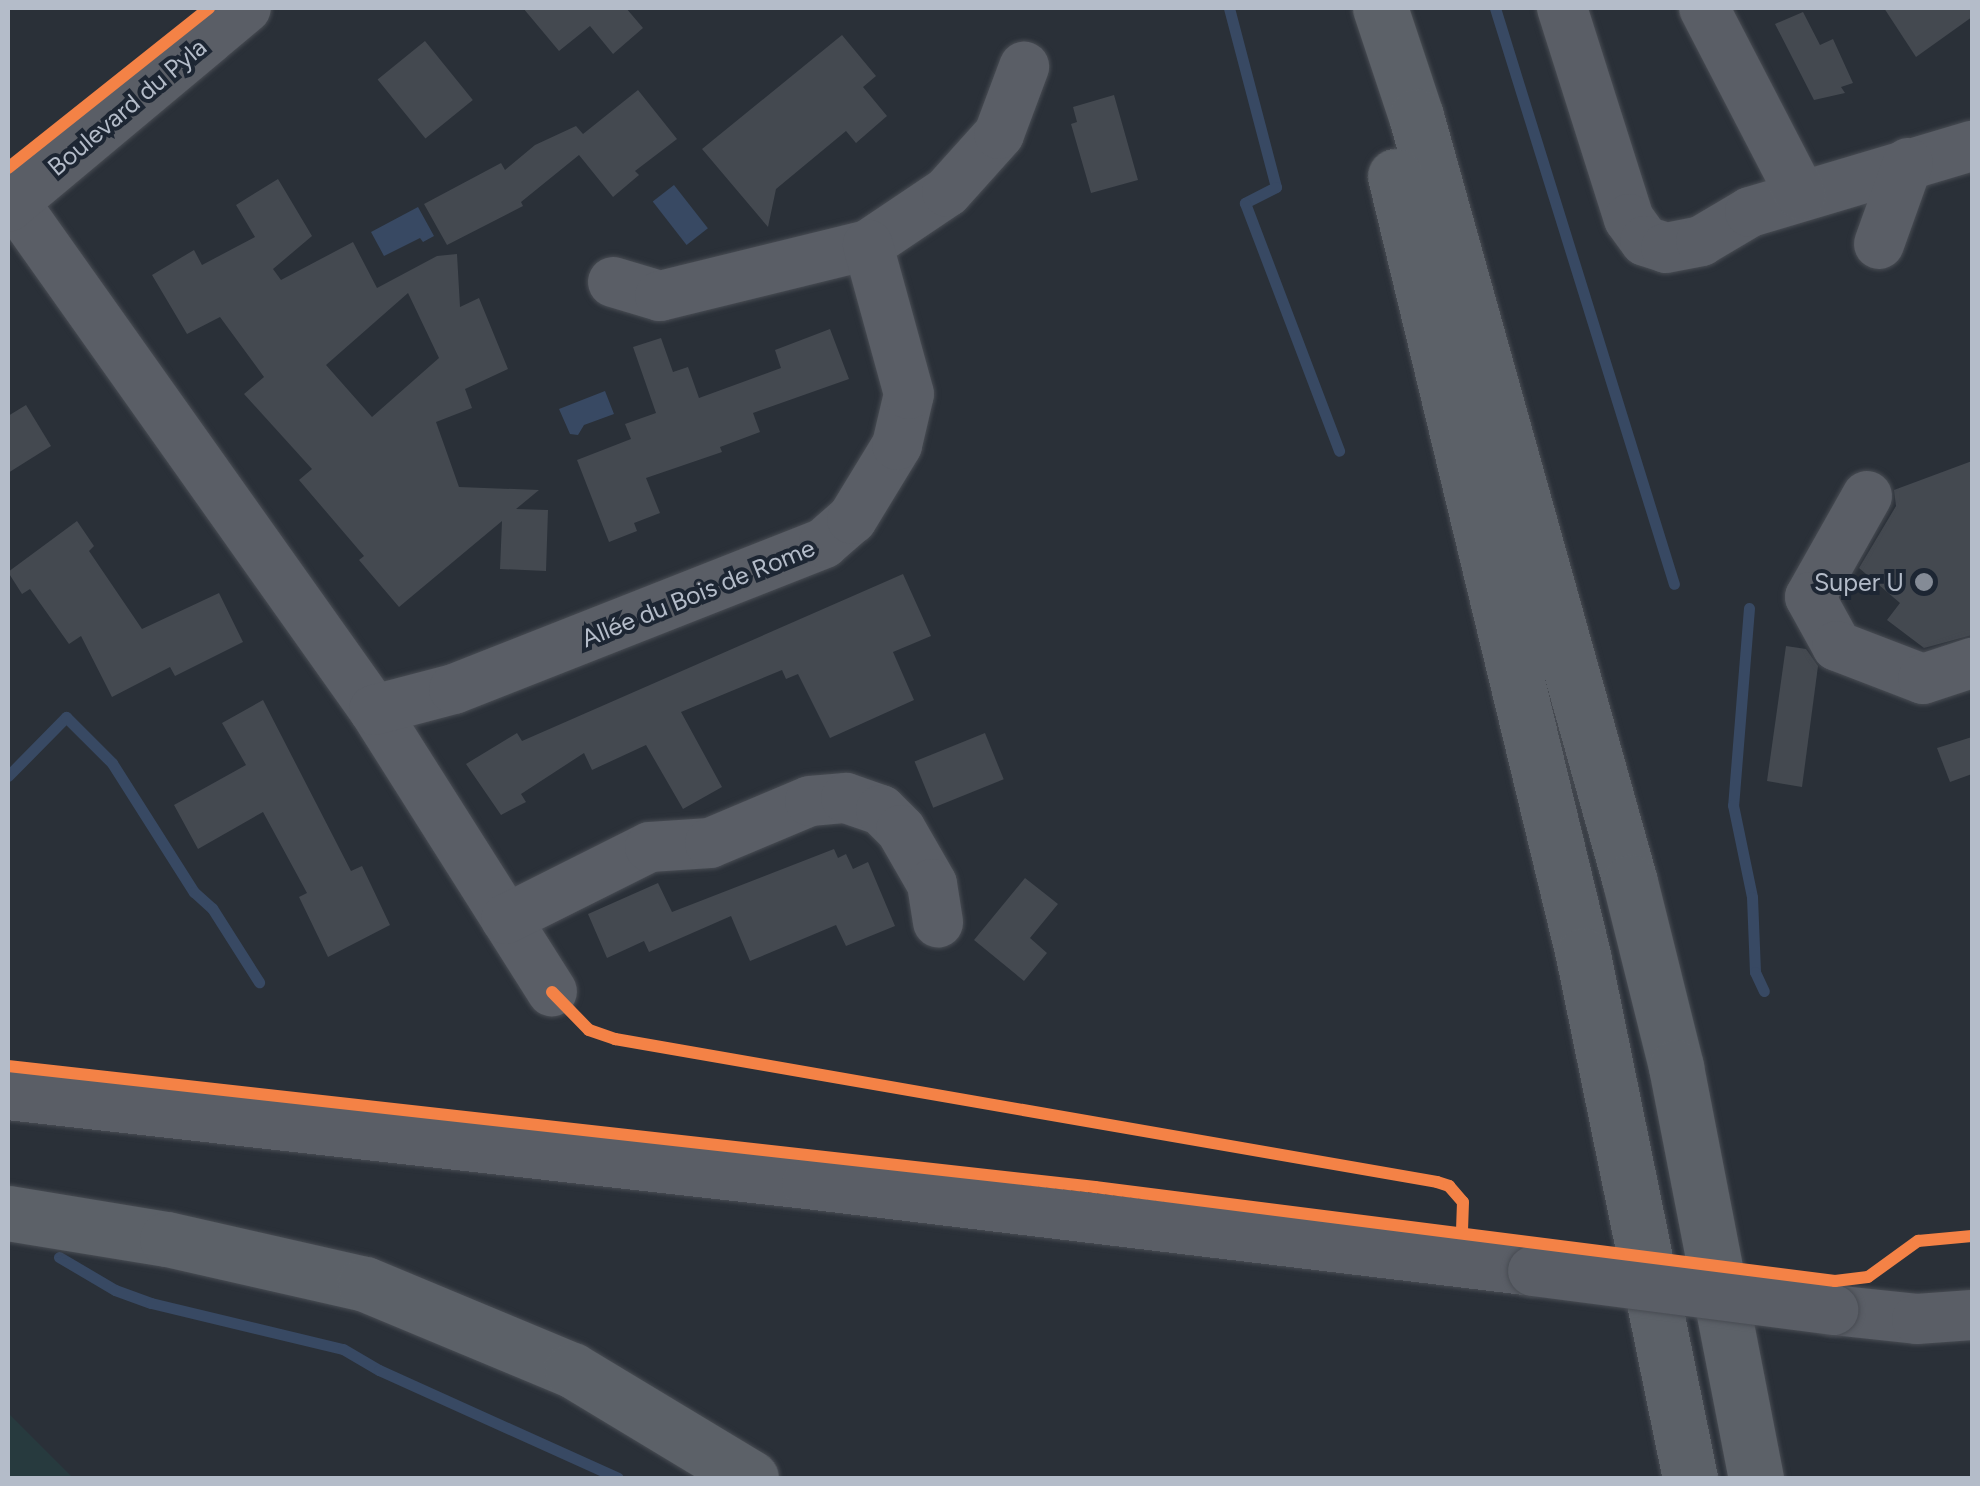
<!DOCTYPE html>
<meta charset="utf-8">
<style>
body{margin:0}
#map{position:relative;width:1980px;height:1486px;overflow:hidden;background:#2a3038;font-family:Figtree,sans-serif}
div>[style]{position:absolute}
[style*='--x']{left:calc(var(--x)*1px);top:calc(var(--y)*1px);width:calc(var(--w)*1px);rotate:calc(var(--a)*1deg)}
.green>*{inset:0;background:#273a3e}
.water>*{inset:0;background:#384963;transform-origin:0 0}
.stream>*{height:11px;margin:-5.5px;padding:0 5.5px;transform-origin:5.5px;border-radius:5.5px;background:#384963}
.building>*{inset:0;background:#444950;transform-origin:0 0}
.roads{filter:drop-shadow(0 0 2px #484c53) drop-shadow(0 0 2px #484c53)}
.minor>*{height:50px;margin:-25px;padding:0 25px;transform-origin:25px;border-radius:25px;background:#5a5e66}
.major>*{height:55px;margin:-27.5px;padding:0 27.5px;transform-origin:27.5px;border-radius:27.5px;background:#5c6168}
.bridges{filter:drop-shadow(0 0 2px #484c53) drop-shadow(0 0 2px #484c53)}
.minor-bridge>*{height:50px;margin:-25px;padding:0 25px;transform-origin:25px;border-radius:25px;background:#5a5e66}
.cycleway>*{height:12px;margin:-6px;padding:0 6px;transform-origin:6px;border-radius:6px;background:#f48246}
.dots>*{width:28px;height:28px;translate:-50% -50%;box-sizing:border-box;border:5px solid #1d2633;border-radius:50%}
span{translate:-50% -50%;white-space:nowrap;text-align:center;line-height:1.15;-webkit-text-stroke:8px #1d2633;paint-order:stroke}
.street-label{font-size:25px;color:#b4bcc9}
.poi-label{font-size:25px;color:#b4bcc9}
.right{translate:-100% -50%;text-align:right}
.frame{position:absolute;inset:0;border:10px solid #b4bcc9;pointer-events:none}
</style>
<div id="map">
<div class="green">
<div style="clip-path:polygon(8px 1413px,73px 1478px,8px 1478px)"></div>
</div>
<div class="water">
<div style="left:674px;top:185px;width:55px;height:27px;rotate:52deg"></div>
<div style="clip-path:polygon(418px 207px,434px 236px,423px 242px,420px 238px,384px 256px,371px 232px)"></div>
<div style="clip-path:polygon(605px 391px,614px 414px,584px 425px,578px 435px,570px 434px,559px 409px)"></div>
</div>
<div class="stream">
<div style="--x:1229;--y:8;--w:185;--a:75.3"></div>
<div style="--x:1276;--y:187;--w:35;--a:153"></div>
<div style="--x:1245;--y:203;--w:265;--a:69.2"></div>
<div style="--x:1495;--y:8;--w:603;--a:72.74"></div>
<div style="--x:1749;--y:608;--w:198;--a:94.6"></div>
<div style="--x:1733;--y:805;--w:94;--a:78.3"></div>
<div style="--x:1752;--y:897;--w:75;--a:87.7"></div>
<div style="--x:1755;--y:972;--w:21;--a:65"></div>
<div style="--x:8;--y:776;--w:83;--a:-45.5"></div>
<div style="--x:66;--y:717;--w:65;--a:45"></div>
<div style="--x:112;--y:763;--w:153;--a:57.6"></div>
<div style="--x:194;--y:892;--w:24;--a:42"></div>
<div style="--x:212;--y:908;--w:88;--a:57.6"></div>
<div style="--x:59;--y:1257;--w:65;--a:30.5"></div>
<div style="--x:115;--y:1290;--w:38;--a:20"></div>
<div style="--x:151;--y:1303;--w:197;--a:13.5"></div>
<div style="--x:343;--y:1349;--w:42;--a:30.3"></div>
<div style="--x:379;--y:1370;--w:262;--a:24.3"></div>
</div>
<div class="building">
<div style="clip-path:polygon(523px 8px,626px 8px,643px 28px,613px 54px,590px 26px,559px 51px)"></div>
<div style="clip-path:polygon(1884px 8px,1972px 8px,1972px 17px,1916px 57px)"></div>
<div style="clip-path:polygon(1803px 12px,1820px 45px,1833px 39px,1853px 83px,1841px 87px,1845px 93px,1814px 100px,1775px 24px)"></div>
<div style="clip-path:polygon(842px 35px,876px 76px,863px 87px,887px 116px,856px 143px,846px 131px,776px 189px,768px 227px,702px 149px)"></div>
<div style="left:425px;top:41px;width:76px;height:61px;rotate:51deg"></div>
<div style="clip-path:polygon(638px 90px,677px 139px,635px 171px,639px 175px,613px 197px,579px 155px,521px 202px,523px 206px,447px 245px,424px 204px,501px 163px,505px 170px,535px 145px,576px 126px,583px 134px)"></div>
<div style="clip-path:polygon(1114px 95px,1138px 180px,1091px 193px,1071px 124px,1077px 122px,1073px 107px)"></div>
<div style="clip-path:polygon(evenodd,278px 179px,312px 236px,273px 269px,281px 280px,353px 242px,377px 288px,437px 256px,457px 254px,460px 307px,479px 298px,508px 369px,465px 389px,472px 408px,436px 422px,459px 487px,539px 490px,516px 509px,548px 510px,546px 571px,500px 569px,502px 521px,399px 607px,359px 560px,364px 556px,299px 480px,312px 469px,244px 394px,264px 377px,220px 317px,187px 334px,152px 275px,194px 250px,202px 265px,255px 237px,236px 205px,278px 179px,408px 293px,439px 358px,372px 417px,326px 365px,408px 293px)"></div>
<div style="clip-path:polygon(830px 329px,849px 379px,753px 413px,760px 432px,720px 447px,722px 452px,646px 478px,660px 513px,634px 523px,637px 531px,609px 542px,577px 460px,631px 439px,625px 424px,656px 413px,633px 347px,661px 338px,673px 372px,688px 367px,699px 398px,781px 368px,775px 350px)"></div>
<div style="clip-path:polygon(26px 405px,51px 446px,8px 473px,8px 416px)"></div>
<div style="clip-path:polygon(1972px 461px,1972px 635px,1924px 648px,1887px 620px,1900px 603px,1859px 568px,1896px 506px,1894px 490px)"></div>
<div style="clip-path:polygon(77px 521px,94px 546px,89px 551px,142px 629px,219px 593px,243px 642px,175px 676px,170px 667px,112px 697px,81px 636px,69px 644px,30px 589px,22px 594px,8px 572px)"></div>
<div style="clip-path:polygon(903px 574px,931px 636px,893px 652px,914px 700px,830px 738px,798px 674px,786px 679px,782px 670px,681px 712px,722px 787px,683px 809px,646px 745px,592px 770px,584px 753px,521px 794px,526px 802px,501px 815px,466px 764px,517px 733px,522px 741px)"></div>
<div style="clip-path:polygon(1786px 646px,1806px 649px,1818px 666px,1802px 787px,1767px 781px)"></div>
<div style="clip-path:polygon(263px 700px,351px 871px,362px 866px,390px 925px,328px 957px,299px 897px,307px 893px,263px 812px,198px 849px,174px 805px,246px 765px,222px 723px)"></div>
<div style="left:985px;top:733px;width:50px;height:76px;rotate:68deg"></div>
<div style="clip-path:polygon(1972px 737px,1972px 774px,1950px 782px,1937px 748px)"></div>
<div style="clip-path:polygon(834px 849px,838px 858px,846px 854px,853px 869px,868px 862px,895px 926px,846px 946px,836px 925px,750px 961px,731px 916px,649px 952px,644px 941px,607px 958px,588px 914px,658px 883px,672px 912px)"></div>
<div style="clip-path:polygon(1025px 878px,1058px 904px,1030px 938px,1047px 953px,1024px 981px,974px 940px)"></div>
</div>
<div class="roads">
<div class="minor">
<div style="--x:1562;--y:8;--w:221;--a:72.4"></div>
<div style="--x:1629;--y:219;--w:27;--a:54"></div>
<div style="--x:1645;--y:241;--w:22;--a:18"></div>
<div style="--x:1666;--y:248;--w:36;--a:-11"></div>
<div style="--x:1701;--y:241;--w:57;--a:-30.6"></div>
<div style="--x:1750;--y:212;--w:232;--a:-16.6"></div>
<div style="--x:1704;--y:8;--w:211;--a:62.6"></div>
<div style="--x:14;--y:202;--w:623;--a:54.68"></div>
<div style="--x:374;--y:710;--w:333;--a:57.7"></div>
<div style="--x:8;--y:207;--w:310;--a:-39.9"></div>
<div style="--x:1879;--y:244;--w:86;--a:-70.3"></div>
<div style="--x:613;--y:282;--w:49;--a:16.6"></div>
<div style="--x:660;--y:296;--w:214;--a:-13.8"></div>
<div style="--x:868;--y:245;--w:95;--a:-33.9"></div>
<div style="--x:947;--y:192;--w:78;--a:-48.1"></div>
<div style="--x:999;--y:134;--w:72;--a:-69.5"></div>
<div style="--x:1867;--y:496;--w:116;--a:119.4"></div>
<div style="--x:1810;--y:597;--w:56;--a:61.1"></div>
<div style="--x:1837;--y:646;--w:92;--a:21"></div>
<div style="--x:1923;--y:679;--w:52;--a:-18.1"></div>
<div style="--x:374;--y:710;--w:83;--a:-14.7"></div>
<div style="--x:454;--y:689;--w:398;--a:-21.5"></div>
<div style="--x:824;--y:543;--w:37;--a:-41"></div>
<div style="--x:852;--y:519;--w:87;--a:-58.7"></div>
<div style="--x:897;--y:445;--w:52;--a:-76.8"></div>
<div style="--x:909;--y:394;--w:155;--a:-105.4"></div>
<div style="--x:506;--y:919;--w:161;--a:-26.6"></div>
<div style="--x:650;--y:847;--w:60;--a:-3.8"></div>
<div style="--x:710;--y:843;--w:108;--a:-22.8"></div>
<div style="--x:810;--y:801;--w:36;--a:-5"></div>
<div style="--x:846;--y:798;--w:37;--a:19"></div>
<div style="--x:881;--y:810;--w:28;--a:45"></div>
<div style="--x:901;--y:830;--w:62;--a:60.1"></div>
<div style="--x:932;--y:884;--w:39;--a:81"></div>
<div style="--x:8;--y:1095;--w:804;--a:6.36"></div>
<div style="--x:807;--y:1184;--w:731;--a:6.83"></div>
<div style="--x:1833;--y:1310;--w:84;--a:6.1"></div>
<div style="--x:1917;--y:1319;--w:55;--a:-4.2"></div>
</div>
<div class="major">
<div style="--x:1380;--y:8;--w:114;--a:71.6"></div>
<div style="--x:1416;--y:116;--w:795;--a:74.39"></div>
<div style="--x:1630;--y:882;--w:191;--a:76"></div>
<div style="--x:1676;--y:1067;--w:419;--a:79"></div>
<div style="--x:1395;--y:176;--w:801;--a:76.43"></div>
<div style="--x:1583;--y:955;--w:534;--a:78.44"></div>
<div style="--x:8;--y:1213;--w:161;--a:9.3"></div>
<div style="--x:167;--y:1239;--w:203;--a:12.8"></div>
<div style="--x:365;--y:1284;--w:224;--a:22.6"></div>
<div style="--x:572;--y:1370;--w:209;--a:31.1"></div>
</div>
</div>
<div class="bridges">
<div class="minor-bridge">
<div style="--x:1533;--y:1271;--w:303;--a:7.4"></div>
</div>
</div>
<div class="cycleway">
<div style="--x:8;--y:168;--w:257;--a:-38.5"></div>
<div style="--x:552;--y:992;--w:53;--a:45.8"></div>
<div style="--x:589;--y:1030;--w:28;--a:19"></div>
<div style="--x:615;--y:1039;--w:834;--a:9.87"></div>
<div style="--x:1437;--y:1182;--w:13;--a:18"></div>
<div style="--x:1449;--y:1186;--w:21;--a:49"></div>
<div style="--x:1463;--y:1202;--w:31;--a:92"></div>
<div style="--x:8;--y:1066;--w:1094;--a:6.35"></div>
<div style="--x:1095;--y:1187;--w:746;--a:7.24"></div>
<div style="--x:1835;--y:1281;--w:33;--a:-7"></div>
<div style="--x:1868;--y:1277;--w:62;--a:-35.8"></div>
<div style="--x:1918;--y:1241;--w:54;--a:-5.3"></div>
</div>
<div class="dots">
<div style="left:1924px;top:582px;background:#848b96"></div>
</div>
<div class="street-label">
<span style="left:127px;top:107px;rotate:-40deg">Boulevard du Pyla</span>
<span style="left:698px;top:593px;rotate:-22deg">Allée du Bois de Rome</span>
</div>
<div class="poi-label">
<span class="right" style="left:1904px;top:582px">Super U</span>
</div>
<div class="frame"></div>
</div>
